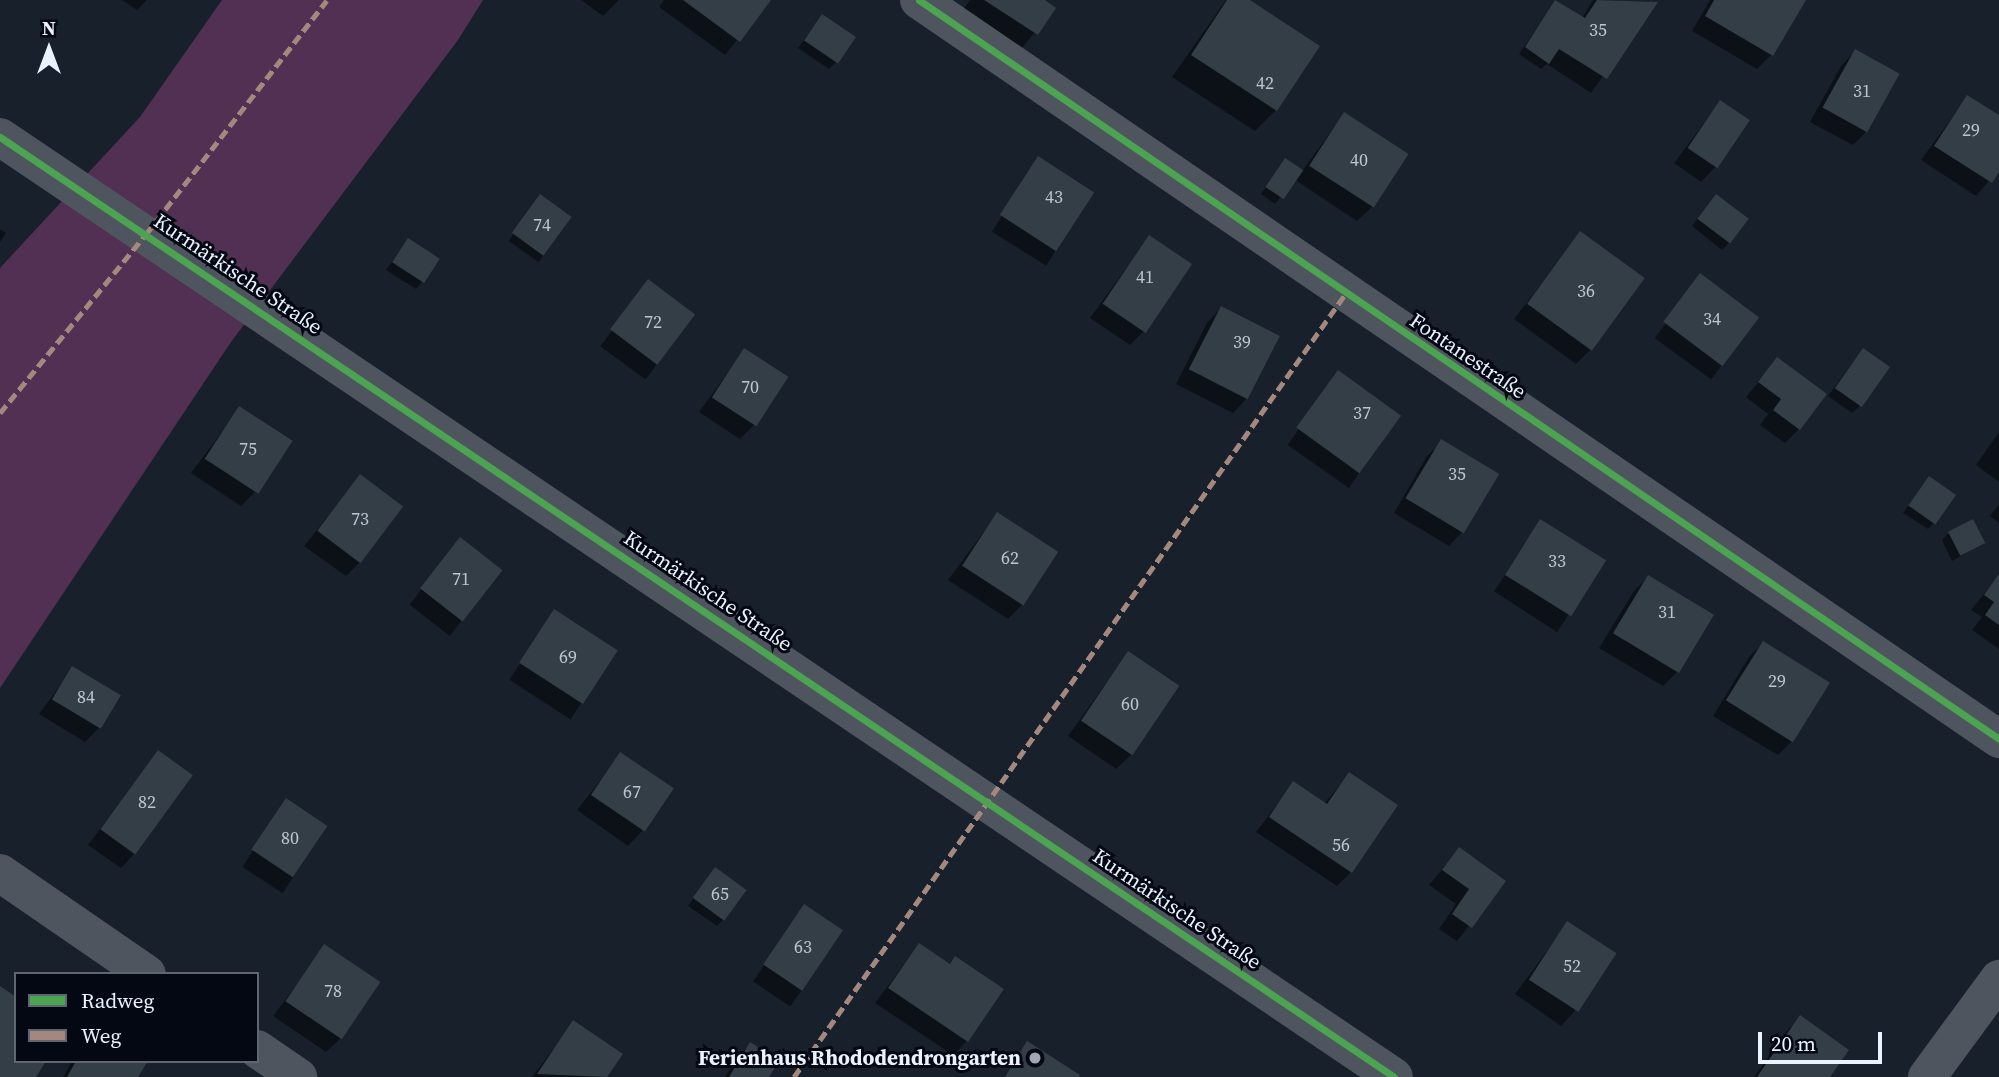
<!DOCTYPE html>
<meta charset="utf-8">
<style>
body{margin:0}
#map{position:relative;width:1999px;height:1077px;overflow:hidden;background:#18202c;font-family:"Source Serif 4",serif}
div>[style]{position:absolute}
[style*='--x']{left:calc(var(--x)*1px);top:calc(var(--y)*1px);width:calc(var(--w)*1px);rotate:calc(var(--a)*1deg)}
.forest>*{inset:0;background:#513053}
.shadow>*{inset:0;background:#0007;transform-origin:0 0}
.building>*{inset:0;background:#333e46;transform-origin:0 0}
.minor>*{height:38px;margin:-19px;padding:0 19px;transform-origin:19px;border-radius:19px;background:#4f555e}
.quiet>*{height:5px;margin-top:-2.5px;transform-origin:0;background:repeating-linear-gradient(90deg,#a5887d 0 10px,transparent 0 15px)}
.cycleway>*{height:7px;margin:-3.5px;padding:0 3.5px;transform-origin:3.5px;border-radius:3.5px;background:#4ca352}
.dots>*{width:19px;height:19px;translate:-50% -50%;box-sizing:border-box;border:4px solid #040812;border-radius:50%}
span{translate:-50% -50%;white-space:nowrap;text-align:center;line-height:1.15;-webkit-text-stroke:6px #040812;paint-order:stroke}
.number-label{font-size:18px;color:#bcc5d1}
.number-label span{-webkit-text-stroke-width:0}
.street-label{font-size:21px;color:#eaf2ff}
.poi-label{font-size:21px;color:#eaf2ff;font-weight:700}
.right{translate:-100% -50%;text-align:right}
.legend{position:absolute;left:14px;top:972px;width:245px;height:91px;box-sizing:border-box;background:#040812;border:2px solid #606671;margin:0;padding:9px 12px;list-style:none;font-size:21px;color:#eaf2ff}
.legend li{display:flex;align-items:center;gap:14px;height:35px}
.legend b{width:35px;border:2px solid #606671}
.north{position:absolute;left:14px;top:14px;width:70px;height:70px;-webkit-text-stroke:5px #040812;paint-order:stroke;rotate:0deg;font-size:19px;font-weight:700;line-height:28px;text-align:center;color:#eaf2ff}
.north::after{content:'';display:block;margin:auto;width:24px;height:32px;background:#eaf2ff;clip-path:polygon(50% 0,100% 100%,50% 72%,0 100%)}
.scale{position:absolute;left:1758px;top:1032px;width:124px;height:32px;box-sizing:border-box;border:4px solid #eaf2ff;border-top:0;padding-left:9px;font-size:21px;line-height:24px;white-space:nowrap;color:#eaf2ff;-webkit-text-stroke:5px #040812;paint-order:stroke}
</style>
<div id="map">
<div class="forest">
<div style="clip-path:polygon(222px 0,483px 0,458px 40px,231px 342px,0 688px,0 268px,140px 117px)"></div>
</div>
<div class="shadow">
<div style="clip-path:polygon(122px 0,147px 0,137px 10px)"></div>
<div style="clip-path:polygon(581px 0,619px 0,603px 16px)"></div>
<div style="clip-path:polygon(664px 0,769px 0,725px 55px,659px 7px)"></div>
<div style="clip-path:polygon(970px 0,1041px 0,1054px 8px,1022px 48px,963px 10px)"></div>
<div style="clip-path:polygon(1226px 0,1246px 0,1276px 110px,1255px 131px,1172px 77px)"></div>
<div style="clip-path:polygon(1593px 0,1655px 2px,1591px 93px,1547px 64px,1541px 69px,1519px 54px,1556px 1px,1582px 18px)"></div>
<div style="clip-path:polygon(1710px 0,1804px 0,1771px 55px,1757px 69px,1692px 31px)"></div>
<div style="clip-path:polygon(822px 16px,836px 62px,829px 69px,798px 48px)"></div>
<div style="clip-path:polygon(1855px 51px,1867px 131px,1853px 145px,1810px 122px,1841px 66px)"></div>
<div style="clip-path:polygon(1967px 97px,1999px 117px,1999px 169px,1976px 196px,1921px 160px)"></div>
<div style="clip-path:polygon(1720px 102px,1715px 167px,1701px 182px,1674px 163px)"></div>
<div style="clip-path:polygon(1344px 114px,1372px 207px,1357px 221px,1294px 179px,1275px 204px,1261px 194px,1285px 160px,1302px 171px)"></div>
<div style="left:1038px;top:158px;width:64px;height:87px;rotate:32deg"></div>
<div style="left:540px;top:196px;width:37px;height:55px;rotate:35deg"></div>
<div style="clip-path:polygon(1709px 203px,1729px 243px,1722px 250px,1692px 226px)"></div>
<div style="clip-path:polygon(0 229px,6px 233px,0 242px)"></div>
<div style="clip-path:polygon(1581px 233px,1590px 350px,1576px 364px,1514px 319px)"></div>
<div style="clip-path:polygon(1149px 237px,1144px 331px,1130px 345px,1090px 318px)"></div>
<div style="clip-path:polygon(408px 240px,422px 282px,416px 289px,386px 270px)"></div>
<div style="left:1700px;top:276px;width:70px;height:77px;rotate:36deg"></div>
<div style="left:648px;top:281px;width:56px;height:81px;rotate:36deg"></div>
<div style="clip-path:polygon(1221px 308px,1277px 337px,1247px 398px,1233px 413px,1176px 384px,1207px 323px)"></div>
<div style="clip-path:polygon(744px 351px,754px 425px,740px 439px,699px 412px)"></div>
<div style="clip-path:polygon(1857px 357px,1859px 407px,1852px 413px,1828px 396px)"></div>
<div style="clip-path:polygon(1777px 360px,1799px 429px,1785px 443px,1760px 425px,1768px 414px,1746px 397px)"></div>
<div style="left:1338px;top:373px;width:75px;height:88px;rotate:35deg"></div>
<div style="clip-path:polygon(240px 408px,255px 492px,241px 506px,191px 473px)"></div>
<div style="clip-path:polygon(1999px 432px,1999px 482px,1976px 465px)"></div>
<div style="clip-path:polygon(1442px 442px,1463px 531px,1449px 546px,1394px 513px,1427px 456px)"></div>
<div style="clip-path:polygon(360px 476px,360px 562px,346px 576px,304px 546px)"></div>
<div style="clip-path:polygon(1929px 478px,1935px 522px,1928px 529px,1903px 513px)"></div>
<div style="clip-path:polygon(1999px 504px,1999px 523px,1990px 516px)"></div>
<div style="clip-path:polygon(997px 514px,1022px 605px,1008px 619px,948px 580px)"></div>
<div style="left:1540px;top:521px;width:75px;height:84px;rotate:33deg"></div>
<div style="clip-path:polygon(1949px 533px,1983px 543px,1952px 561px,1942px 540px)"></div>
<div style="left:460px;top:540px;width:51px;height:82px;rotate:38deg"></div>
<div style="clip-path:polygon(1999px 576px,1999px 649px,1972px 630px,1982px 617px,1971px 610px)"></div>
<div style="clip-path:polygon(1648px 577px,1677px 672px,1663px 686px,1599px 648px,1634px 591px)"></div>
<div style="left:554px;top:611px;width:73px;height:82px;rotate:33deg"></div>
<div style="clip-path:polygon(1763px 643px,1792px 741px,1778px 755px,1713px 716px,1749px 657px)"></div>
<div style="clip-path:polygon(1128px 653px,1131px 755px,1116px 769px,1068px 736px)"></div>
<div style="clip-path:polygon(73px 668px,99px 728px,85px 742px,39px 714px)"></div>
<div style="clip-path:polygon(159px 752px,135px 853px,121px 868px,88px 845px)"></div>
<div style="clip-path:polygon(621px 754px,642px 831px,628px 846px,577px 810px)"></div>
<div style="clip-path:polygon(1349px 774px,1351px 872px,1337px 886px,1256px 832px,1293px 784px,1324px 804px)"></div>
<div style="left:286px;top:800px;width:48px;height:80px;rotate:33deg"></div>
<div style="clip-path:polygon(1459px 849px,1504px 881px,1457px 941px,1439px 929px,1456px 904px,1429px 885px)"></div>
<div style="clip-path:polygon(709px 876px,724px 919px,717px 926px,688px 906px)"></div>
<div style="left:804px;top:906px;width:45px;height:91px;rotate:34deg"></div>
<div style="clip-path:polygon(1568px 923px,1575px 1011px,1561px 1026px,1515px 994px)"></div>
<div style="clip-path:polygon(919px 945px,949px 965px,955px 958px,967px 1041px,953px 1055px,875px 1003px)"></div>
<div style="clip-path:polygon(325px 947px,341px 1038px,326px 1052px,273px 1016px)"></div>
<div style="clip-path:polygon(1800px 1018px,1828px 1077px,1754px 1077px,1786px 1032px)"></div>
<div style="clip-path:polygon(574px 1022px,620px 1054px,605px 1077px,532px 1077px)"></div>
<div style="clip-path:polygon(750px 1044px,767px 1077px,725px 1077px,736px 1059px)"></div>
<div style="clip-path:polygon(72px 1061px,146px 1061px,136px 1077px,63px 1077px)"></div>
</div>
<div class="building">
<div style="clip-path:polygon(683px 0,771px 0,740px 42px)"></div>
<div style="clip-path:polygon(984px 0,1045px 0,1056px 8px,1038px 35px)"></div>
<div style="clip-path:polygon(1227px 0,1250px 0,1320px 46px,1277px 111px,1191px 55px)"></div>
<div style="clip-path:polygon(1555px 0,1585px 18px,1597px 0,1658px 2px,1607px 79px,1559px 49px,1549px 64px,1525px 47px)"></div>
<div style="clip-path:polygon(1714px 0,1806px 0,1773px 56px,1705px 16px)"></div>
<div style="left:822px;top:14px;width:41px;height:32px;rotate:34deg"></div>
<div style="left:1855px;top:49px;width:51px;height:67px;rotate:29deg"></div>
<div style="clip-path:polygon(1967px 95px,1999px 115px,1999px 172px,1992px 183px,1934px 146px)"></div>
<div style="left:1720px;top:100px;width:36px;height:58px;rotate:34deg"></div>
<div style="left:1344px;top:112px;width:77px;height:64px;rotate:33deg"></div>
<div style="left:1038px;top:156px;width:67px;height:70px;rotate:33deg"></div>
<div style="left:1285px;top:158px;width:22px;height:35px;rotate:34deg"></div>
<div style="left:540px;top:194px;width:39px;height:48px;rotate:36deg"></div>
<div style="left:1716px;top:194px;width:41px;height:31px;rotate:37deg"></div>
<div style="left:1580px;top:231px;width:80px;height:90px;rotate:36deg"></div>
<div style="left:1149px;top:235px;width:52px;height:83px;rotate:34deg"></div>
<div style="left:408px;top:238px;width:38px;height:29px;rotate:33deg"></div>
<div style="left:1700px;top:273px;width:74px;height:61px;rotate:37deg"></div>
<div style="left:648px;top:279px;width:59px;height:63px;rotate:37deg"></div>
<div style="left:1221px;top:306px;width:66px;height:71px;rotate:27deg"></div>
<div style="left:744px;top:348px;width:53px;height:59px;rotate:33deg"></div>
<div style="left:1863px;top:348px;width:33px;height:49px;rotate:35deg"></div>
<div style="clip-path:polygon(1777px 357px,1827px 394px,1800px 430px,1773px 410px,1781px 399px,1758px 382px)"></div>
<div style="left:1338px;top:370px;width:78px;height:71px;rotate:36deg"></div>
<div style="left:239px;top:406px;width:64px;height:63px;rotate:33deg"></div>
<div style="left:1441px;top:439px;width:68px;height:69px;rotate:31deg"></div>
<div style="left:360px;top:474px;width:54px;height:71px;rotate:37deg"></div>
<div style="left:1929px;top:476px;width:33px;height:36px;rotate:35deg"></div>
<div style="left:997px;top:512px;width:73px;height:64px;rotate:33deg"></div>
<div style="left:1540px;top:519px;width:78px;height:66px;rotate:32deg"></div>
<div style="left:1973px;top:519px;width:27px;height:28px;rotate:63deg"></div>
<div style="left:460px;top:537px;width:54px;height:65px;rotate:38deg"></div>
<div style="clip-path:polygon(1999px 574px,1999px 625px,1985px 615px,1994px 602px,1984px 595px)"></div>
<div style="left:1648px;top:575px;width:77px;height:68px;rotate:31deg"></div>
<div style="left:554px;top:609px;width:76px;height:64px;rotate:33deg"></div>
<div style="left:1763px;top:641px;width:79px;height:70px;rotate:32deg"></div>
<div style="left:1128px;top:651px;width:62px;height:84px;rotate:34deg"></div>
<div style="left:72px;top:666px;width:57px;height:39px;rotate:31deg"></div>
<div style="left:158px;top:750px;width:43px;height:98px;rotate:36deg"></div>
<div style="left:620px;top:752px;width:65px;height:52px;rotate:34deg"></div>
<div style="clip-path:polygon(1349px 772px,1398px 805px,1352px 873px,1269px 817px,1293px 781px,1327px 804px)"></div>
<div style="left:286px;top:798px;width:50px;height:62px;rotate:34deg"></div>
<div style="clip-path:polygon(1459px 847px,1506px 881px,1472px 928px,1452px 914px,1469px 889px,1442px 870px)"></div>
<div style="left:715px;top:867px;width:39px;height:38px;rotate:36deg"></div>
<div style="left:804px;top:904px;width:47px;height:73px;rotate:34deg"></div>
<div style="left:1567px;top:921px;width:59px;height:70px;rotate:33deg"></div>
<div style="clip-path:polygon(919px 943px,950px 964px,955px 956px,1004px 989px,968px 1042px,888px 988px)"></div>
<div style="left:324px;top:944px;width:68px;height:69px;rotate:34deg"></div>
<div style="clip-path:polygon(0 986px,16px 997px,16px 1061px,46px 1061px,36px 1077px,0 1077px)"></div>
<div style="clip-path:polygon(1800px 1015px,1849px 1050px,1830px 1077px,1757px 1077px)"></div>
<div style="clip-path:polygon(573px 1020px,623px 1054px,607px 1077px,537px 1074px)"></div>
<div style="clip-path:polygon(1027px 1041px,1080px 1075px,1079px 1077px,1005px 1077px)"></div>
<div style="clip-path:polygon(750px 1042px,780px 1060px,769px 1077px,729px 1077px)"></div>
<div style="clip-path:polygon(76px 1061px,148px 1061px,138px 1077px,67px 1077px)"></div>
</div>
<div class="minor">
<div style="--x:919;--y:0;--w:1309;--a:34.38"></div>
<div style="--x:0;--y:137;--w:1681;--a:33.99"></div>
<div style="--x:0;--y:873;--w:178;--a:34.5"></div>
<div style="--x:257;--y:1049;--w:50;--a:34.3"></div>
<div style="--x:1927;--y:1077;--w:122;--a:-53.7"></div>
</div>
<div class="quiet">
<div style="--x:0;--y:413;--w:232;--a:-50.8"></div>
<div style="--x:147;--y:233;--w:294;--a:-52.3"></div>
<div style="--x:794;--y:1077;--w:959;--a:-54.85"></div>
</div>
<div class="cycleway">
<div style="--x:919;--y:0;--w:1309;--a:34.38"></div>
<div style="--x:0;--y:137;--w:1681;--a:33.99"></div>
</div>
<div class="dots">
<div style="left:1035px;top:1058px;background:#a0a8b5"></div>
</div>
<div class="number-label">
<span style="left:1598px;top:30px">35</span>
<span style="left:1265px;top:83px">42</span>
<span style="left:1862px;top:91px">31</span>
<span style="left:1971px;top:130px">29</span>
<span style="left:1359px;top:160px">40</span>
<span style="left:1054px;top:197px">43</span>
<span style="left:542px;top:225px">74</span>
<span style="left:1145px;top:277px">41</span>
<span style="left:1586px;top:291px">36</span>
<span style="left:1712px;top:319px">34</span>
<span style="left:653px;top:322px">72</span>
<span style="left:1242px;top:342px">39</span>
<span style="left:750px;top:387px">70</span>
<span style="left:1362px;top:413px">37</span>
<span style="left:248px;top:449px">75</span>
<span style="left:1457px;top:474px">35</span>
<span style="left:360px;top:519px">73</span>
<span style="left:1010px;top:558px">62</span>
<span style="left:1557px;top:561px">33</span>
<span style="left:461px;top:579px">71</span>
<span style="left:1667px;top:612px">31</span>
<span style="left:568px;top:657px">69</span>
<span style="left:1777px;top:681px">29</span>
<span style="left:86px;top:697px">84</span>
<span style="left:1130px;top:704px">60</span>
<span style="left:632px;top:792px">67</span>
<span style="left:147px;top:802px">82</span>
<span style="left:290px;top:838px">80</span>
<span style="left:1341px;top:845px">56</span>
<span style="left:720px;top:894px">65</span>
<span style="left:803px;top:947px">63</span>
<span style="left:1572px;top:966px">52</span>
<span style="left:333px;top:991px">78</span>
</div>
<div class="street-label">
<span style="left:238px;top:274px;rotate:34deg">Kurmärkische Straße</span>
<span style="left:1468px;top:356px;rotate:34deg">Fontanestraße</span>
<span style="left:708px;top:591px;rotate:34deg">Kurmärkische Straße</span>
<span style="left:1177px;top:909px;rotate:34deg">Kurmärkische Straße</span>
</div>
<div class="poi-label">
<span class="right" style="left:1021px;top:1058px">Ferienhaus Rhododendrongarten</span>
</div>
<ul class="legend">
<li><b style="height:9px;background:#4ca352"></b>Radweg</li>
<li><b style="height:9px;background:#a5887d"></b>Weg</li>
</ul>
<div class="north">N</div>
<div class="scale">20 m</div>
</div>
